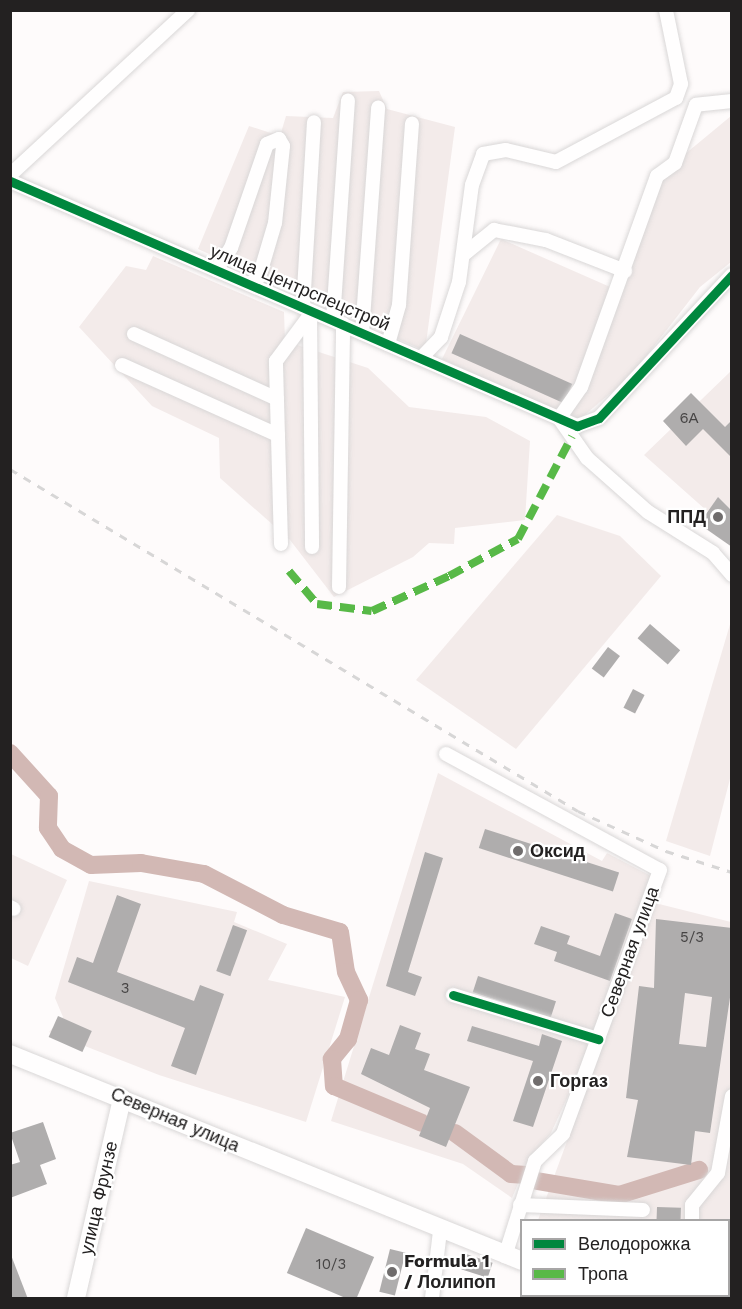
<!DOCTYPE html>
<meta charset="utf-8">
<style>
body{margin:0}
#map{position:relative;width:742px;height:1309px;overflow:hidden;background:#fefbfb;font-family:"Work Sans",sans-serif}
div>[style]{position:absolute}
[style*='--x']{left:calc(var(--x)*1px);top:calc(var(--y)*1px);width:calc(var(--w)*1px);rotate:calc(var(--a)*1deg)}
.built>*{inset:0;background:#f3ebea}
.river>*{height:18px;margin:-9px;padding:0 9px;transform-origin:9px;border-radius:9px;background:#d2b8b4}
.building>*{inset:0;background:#afadad;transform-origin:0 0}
.roads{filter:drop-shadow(0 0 2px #d9d7d7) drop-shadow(0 0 2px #d9d7d7)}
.minor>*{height:14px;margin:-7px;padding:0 7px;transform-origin:7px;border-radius:7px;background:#fffefe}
.major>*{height:18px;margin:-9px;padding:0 9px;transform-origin:9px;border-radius:9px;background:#fffefe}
.rail>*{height:3px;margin-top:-1.5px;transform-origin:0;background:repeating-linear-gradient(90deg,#d7d6d6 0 8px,transparent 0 16px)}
.quiet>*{height:8px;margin-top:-4px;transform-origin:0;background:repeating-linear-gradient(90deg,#58b947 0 15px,transparent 0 23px)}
.cycleway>*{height:9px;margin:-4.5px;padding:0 4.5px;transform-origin:4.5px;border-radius:4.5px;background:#00873e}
.dots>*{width:16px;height:16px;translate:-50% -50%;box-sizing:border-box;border:3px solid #fff;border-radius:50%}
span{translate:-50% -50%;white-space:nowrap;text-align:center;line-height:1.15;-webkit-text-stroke:4.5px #fff;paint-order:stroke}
.number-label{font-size:15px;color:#464444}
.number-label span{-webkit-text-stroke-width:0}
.street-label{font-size:18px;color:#232121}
.poi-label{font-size:18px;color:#232121;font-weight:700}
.right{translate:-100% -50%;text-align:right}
.left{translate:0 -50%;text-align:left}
.frame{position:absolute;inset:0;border:12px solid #232121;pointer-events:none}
.legend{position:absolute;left:520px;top:1219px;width:210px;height:78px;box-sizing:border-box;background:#fff;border:2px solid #a7a6a6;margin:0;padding:8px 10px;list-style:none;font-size:18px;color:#232121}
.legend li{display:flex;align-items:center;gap:12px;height:30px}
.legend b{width:30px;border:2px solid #a7a6a6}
</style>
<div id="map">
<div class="built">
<div style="clip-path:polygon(379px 91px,387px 109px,455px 127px,425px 351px,198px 249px,249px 126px,280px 136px,286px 116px,333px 118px,343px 92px)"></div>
<div style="clip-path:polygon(731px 116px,731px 262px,700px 287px,630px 377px,581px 418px,570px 418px,442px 359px,501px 239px,617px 290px,661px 174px)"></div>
<div style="clip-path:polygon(153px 256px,284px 312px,285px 341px,368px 368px,409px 407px,486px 417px,530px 441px,525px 520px,455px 528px,454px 544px,429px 543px,413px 557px,334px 597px,290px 540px,220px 478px,219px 438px,152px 406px,79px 327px,126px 266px,146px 270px)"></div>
<div style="clip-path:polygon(731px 371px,731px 509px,726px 507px,715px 518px,644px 455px)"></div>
<div style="clip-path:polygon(557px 515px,620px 536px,661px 576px,516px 749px,416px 680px)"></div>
<div style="clip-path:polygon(731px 621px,731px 775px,710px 856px,666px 841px)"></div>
<div style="clip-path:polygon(438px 773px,602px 861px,607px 853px,651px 876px,606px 1013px,551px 1133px,528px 1160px,512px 1198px,463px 1164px,331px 1121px)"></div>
<div style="clip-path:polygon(11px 854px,67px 880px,28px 966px,11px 958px)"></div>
<div style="clip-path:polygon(89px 881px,237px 912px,234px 922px,287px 944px,268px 980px,345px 997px,306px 1122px,159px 1075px,49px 1032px,63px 1017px,55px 998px)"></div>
<div style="clip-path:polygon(655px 903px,731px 922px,731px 1229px,728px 1220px,538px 1220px)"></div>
</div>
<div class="river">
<div style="--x:10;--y:753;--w:58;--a:47.8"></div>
<div style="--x:49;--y:796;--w:32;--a:92"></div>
<div style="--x:48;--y:828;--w:25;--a:56"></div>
<div style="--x:62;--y:849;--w:33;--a:29"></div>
<div style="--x:91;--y:865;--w:50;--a:-2.3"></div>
<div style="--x:141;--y:863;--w:64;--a:9.9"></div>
<div style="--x:204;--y:874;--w:89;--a:27.4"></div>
<div style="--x:283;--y:915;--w:59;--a:16.6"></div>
<div style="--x:340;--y:932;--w:40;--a:81.5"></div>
<div style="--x:346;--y:972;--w:31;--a:65"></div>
<div style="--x:359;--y:1000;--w:41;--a:105.8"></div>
<div style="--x:348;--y:1039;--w:26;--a:129"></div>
<div style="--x:332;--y:1059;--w:27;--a:86"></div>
<div style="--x:334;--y:1086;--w:95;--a:22.8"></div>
<div style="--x:455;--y:1133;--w:69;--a:36.2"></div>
<div style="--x:511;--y:1174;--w:15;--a:4"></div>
<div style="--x:537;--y:1181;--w:83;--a:9.7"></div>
<div style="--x:619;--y:1195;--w:84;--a:-17.4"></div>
</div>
<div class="building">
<div style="left:460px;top:334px;width:123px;height:21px;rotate:24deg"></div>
<div style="clip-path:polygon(691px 393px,725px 427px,732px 420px,732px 458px,703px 429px,686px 446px,663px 421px)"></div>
<div style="clip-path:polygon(718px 497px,732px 511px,732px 547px,699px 524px)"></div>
<div style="left:650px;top:624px;width:40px;height:19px;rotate:41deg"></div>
<div style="left:608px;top:647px;width:15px;height:27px;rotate:37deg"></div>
<div style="left:633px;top:689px;width:13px;height:21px;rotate:27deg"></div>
<div style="left:485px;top:829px;width:141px;height:20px;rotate:18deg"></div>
<div style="clip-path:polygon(425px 852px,443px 858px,408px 972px,422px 977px,415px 996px,386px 986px)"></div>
<div style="clip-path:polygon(117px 895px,141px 904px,117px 972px,194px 1001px,200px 985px,224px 994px,196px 1075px,171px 1066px,185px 1028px,68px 982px,77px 957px,93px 963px)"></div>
<div style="clip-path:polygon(615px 913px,632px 919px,610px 981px,554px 961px,557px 952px,534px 944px,541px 926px,570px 936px,567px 944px,600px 956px)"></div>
<div style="clip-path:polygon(evenodd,656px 919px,732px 928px,732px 984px,710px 1133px,695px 1131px,691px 1165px,627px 1157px,638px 1100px,626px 1098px,639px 986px,654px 988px,656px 919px,685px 993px,712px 997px,706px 1047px,679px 1044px,685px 993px)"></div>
<div style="left:233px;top:925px;width:15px;height:49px;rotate:20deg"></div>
<div style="left:478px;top:976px;width:82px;height:17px;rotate:18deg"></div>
<div style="left:58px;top:1016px;width:37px;height:23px;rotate:24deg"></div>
<div style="clip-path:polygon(400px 1025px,421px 1033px,415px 1049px,430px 1054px,424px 1070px,470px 1087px,446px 1147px,419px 1136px,430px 1108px,361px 1074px,371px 1048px,389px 1055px)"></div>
<div style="clip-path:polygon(472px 1026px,539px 1046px,542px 1034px,562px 1041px,533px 1127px,513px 1121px,533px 1061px,467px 1041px)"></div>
<div style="clip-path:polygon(43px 1122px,56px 1159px,40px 1165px,47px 1184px,10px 1198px,10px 1165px,20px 1162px,10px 1133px)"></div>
<div style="left:657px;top:1207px;width:24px;height:12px;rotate:2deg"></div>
<div style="left:306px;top:1228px;width:74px;height:49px;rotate:23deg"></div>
<div style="left:390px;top:1249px;width:16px;height:44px;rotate:14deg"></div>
<div style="left:466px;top:1254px;width:28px;height:16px;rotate:18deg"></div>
<div style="clip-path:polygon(10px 1255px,11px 1255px,28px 1299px,10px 1299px)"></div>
</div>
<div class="roads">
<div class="minor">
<div style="--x:732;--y:101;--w:36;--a:174"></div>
<div style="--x:696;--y:105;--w:62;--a:109.9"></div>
<div style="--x:675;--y:163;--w:22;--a:144"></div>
<div style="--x:657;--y:176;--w:224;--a:109.8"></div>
<div style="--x:581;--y:387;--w:38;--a:125"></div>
<div style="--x:559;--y:418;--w:49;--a:55"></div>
<div style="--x:587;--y:458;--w:81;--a:41.5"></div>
<div style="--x:648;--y:512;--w:77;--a:32.2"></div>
<div style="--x:713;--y:553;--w:29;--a:49"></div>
<div style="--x:10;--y:175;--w:243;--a:-42.8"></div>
<div style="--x:10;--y:181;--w:618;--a:23.37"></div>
<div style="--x:577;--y:426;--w:23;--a:-20"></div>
<div style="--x:599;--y:418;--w:195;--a:-47.1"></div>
<div style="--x:463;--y:255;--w:40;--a:-39"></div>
<div style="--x:494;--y:230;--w:53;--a:10.9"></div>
<div style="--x:546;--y:240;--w:85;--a:21.4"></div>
<div style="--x:216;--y:270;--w:27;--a:-56"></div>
<div style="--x:231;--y:248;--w:110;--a:-70.9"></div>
<div style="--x:267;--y:144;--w:13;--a:-23"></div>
<div style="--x:279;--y:139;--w:8;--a:60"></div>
<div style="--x:283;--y:146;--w:77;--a:95.9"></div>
<div style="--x:275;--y:223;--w:56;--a:106.5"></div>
<div style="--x:259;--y:277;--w:12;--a:145"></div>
<div style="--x:303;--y:307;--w:185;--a:-86.6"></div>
<div style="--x:310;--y:312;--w:235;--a:89.5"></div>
<div style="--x:333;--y:320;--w:220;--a:-86.1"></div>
<div style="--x:362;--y:333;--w:226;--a:-85.9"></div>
<div style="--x:134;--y:334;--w:157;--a:24.4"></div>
<div style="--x:388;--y:344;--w:41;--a:-74.2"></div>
<div style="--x:399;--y:305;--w:182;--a:-85.9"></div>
<div style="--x:421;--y:358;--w:29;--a:-46"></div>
<div style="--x:441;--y:337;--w:58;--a:-71.9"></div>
<div style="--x:459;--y:282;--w:98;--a:-82.4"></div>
<div style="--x:472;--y:185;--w:33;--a:-70"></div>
<div style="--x:483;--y:154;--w:23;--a:-10"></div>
<div style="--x:506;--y:150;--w:51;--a:13.5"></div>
<div style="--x:556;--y:162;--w:136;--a:-28.1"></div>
<div style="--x:676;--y:98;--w:15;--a:-70"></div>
<div style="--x:681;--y:84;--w:76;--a:-101.5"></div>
<div style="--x:122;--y:365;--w:171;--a:24.2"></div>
<div style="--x:281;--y:544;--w:183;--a:-91.6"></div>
<div style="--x:276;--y:361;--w:57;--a:-53.5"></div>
<div style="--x:339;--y:587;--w:263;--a:-89.1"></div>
<div style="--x:446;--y:754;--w:243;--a:28.5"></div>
<div style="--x:660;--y:870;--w:281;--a:110.2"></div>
<div style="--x:563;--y:1134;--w:39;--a:136"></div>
<div style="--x:535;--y:1161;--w:100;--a:107.5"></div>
<div style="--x:10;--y:907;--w:4;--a:27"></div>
<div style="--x:453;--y:995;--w:152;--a:16.9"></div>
<div style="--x:520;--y:1205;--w:123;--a:2.3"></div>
<div style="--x:692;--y:1220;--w:15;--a:-90"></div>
<div style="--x:692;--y:1205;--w:41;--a:-50.9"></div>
<div style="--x:718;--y:1173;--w:78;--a:-79.7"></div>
<div style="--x:432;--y:1298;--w:67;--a:-83.2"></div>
<div style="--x:543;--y:1298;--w:2;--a:-63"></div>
</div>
<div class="major">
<div style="--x:10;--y:1054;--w:552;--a:22.01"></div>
<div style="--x:703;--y:1296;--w:29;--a:4"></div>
<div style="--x:76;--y:1298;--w:205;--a:-77"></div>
</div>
</div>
<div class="rail">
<div style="--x:10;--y:469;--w:663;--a:31.05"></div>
<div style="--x:578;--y:811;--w:97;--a:24.4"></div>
<div style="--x:666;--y:851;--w:69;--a:17.7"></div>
</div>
<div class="quiet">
<div style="--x:289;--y:571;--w:43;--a:49.7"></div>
<div style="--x:317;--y:604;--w:55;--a:7.3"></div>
<div style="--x:372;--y:611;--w:85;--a:-24.4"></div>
<div style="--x:449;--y:576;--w:78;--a:-28.2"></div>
<div style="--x:518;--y:539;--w:116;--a:-62.3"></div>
</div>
<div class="cycleway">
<div style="--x:10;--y:181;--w:618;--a:23.37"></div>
<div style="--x:577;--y:426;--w:23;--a:-20"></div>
<div style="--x:599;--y:418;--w:195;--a:-47.1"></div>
<div style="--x:453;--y:995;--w:152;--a:16.9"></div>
</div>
<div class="dots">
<div style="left:718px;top:517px;background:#706d6d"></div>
<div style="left:518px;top:851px;background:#706d6d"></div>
<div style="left:538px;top:1081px;background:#706d6d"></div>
<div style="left:392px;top:1272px;background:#706d6d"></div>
</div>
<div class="number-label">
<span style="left:689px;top:419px">6А</span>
<span style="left:692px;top:938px">5/3</span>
<span style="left:125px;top:989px">3</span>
<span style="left:331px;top:1265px">10/3</span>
</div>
<div class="street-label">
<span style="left:300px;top:288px;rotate:23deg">улица Центрспецстрой</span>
<span style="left:630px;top:952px;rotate:-70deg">Северная улица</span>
<span style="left:175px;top:1120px;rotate:23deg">Северная улица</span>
<span style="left:99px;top:1198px;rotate:-77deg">улица Фрунзе</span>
</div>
<div class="poi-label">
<span class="right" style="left:706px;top:517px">ППД</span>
<span class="left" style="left:530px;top:851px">Оксид</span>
<span class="left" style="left:550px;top:1081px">Горгаз</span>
<span class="left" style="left:404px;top:1272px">Formula 1<br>/ Лолипоп</span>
</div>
<div class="frame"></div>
<ul class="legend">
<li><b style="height:8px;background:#00873e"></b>Велодорожка</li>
<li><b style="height:8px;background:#58b947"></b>Тропа</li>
</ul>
</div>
